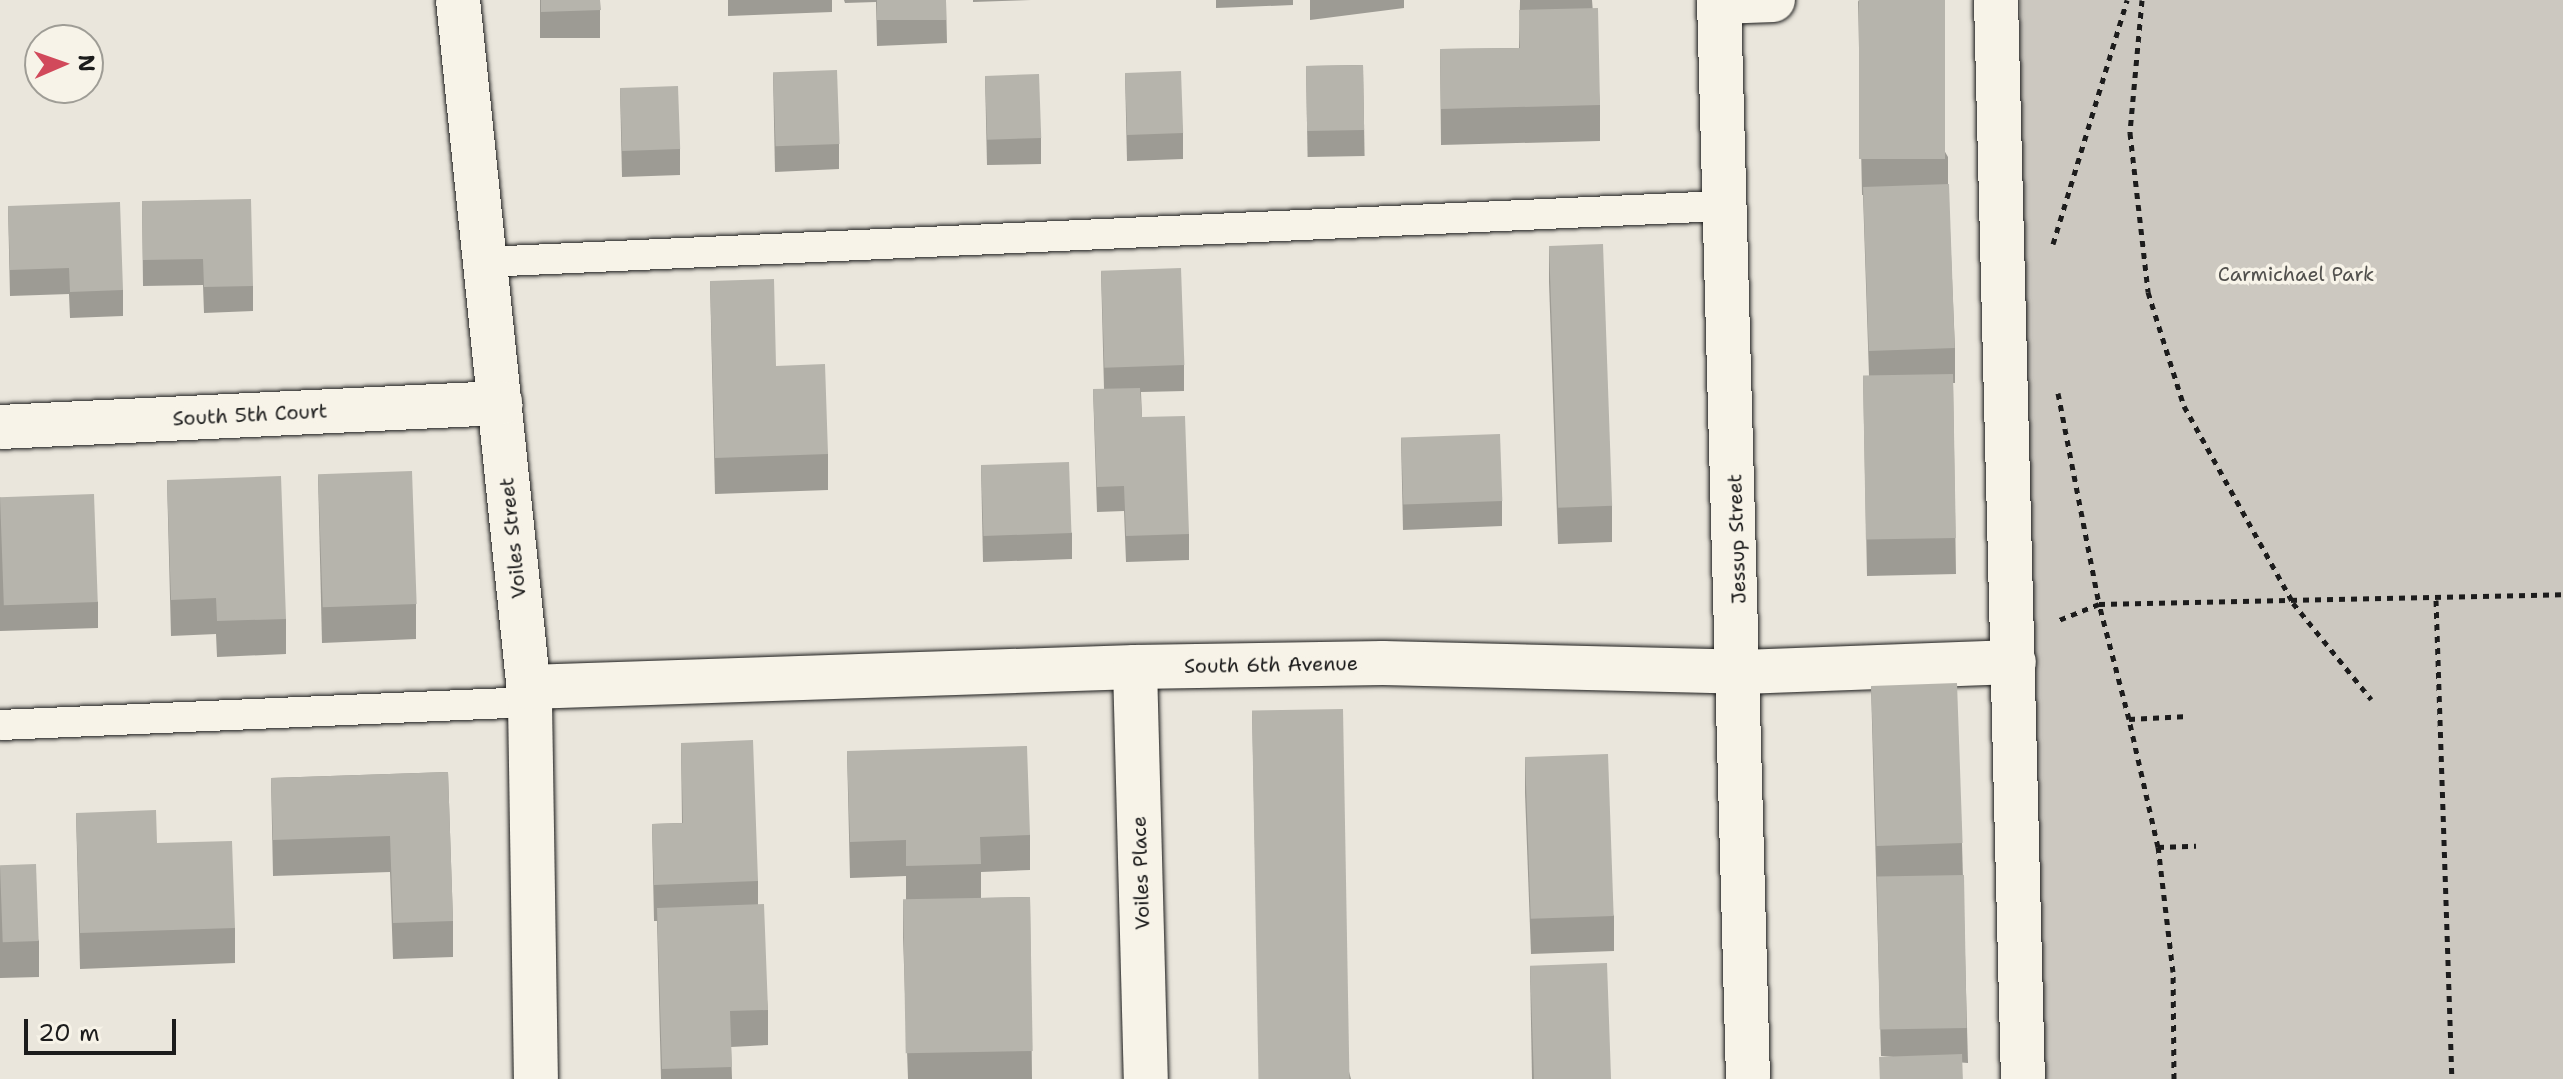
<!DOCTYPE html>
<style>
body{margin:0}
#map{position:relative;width:2563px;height:1079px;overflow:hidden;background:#eae6dc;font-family:"Shantell Sans",sans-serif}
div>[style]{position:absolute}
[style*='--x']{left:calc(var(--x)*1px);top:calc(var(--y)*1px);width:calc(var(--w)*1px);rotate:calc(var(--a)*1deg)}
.green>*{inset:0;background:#ccc8c0;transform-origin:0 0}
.path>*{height:5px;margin-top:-2.5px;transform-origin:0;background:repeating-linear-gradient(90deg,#1c1c1c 0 6px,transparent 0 12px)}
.roads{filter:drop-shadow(0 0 2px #1c1c1c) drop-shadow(0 0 2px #1c1c1c)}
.service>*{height:30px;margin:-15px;padding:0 15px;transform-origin:15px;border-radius:15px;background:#f7f3e8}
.minor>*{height:44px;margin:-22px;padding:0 22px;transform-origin:22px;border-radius:22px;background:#f7f3e8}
.tertiary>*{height:44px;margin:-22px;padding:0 22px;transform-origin:22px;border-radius:22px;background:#f7f3e8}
.wall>*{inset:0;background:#9d9b94;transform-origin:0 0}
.building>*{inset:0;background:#b6b4ac;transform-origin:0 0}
span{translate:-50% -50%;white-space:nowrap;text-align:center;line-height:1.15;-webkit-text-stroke:7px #f7f3e8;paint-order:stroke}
.park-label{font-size:20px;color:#51504d}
.street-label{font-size:20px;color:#1c1c1c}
.north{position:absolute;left:24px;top:24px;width:80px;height:80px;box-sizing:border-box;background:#f7f3e8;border:2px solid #9f9d96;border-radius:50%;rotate:88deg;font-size:22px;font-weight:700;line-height:32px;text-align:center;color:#1c1c1c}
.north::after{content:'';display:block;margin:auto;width:28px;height:36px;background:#d1495b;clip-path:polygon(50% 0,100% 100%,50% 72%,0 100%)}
.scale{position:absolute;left:24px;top:1019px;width:152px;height:36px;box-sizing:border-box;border:4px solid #1c1c1c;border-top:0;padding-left:10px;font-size:24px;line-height:28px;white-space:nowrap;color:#1c1c1c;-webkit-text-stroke:6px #f7f3e8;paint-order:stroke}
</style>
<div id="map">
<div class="green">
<div style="left:2020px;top:0;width:543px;height:1079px"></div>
</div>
<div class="path">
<div style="--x:2142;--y:0;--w:134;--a:95.2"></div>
<div style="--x:2130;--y:133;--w:160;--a:83.5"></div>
<div style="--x:2148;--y:292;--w:120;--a:72.5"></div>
<div style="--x:2184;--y:406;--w:225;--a:61"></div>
<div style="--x:2293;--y:603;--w:124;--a:50.9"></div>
<div style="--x:2053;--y:244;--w:255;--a:-73.1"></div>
<div style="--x:2058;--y:393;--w:215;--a:79"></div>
<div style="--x:2099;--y:604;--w:43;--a:158.2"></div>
<div style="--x:2436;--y:600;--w:479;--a:88.1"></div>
<div style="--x:2129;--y:719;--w:119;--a:-104.6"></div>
<div style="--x:2099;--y:604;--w:464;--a:-1.2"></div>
<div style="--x:2158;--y:847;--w:131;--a:-102.8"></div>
<div style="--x:2129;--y:719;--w:59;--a:-2.9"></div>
<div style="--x:2174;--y:1079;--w:107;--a:-90.5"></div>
<div style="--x:2173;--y:972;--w:126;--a:-96.8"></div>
<div style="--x:2158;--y:847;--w:38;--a:-2"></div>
</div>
<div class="roads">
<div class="service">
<div style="--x:484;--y:262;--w:1241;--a:-2.59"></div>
<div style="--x:0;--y:725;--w:530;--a:-2.48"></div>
</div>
<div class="minor">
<div style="--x:458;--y:0;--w:706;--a:84.14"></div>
<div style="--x:530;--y:702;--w:377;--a:89.1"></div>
<div style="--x:1996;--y:0;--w:1079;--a:88.57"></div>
<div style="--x:1719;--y:2;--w:54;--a:-2.1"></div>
<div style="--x:0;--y:427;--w:501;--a:-2.75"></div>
<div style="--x:1135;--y:667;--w:412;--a:88.5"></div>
<div style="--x:528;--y:687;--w:607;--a:-1.89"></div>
<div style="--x:1135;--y:667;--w:248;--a:-0.9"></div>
<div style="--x:1383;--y:663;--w:359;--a:1.4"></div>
<div style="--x:1742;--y:672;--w:272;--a:-2.1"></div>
</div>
<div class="tertiary">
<div style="--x:1719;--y:0;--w:1079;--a:88.46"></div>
</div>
</div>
<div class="wall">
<div style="left:540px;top:0;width:60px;height:38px"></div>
<div style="clip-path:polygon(728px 0,832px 0,832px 12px,728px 16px)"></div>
<div style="clip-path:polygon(844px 0,946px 0,947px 43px,877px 46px,876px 2px,845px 3px)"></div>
<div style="clip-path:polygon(973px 0,1031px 0,973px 2px)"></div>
<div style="clip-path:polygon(1216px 0,1293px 0,1293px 5px,1216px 8px)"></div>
<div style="clip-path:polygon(1310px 0,1404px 0,1404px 8px,1310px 20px)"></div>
<div style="clip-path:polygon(1520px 0,1592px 0,1600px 105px,1600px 141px,1441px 145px,1440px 49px,1519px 48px)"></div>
<div style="clip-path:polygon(1858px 0,1948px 157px,1948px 184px,1955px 348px,1955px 383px,1953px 383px,1956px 574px,1867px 576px,1863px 376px,1869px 376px,1863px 195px,1862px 195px)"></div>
<div style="left:1363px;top:65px;width:91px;height:57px;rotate:89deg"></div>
<div style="clip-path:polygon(773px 73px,839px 144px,839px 169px,775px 172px)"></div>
<div style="clip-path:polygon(1125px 73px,1183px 133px,1183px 159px,1127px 161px)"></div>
<div style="clip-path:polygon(985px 76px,1041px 138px,1041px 164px,987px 165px)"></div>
<div style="clip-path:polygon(620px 88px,680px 149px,680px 175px,622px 177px)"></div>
<div style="clip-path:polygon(142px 201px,253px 286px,253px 311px,204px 313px,203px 285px,143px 286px)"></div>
<div style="clip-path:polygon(8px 206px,123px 290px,123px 316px,70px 318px,69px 294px,10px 296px)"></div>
<div style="clip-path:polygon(1549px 246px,1612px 506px,1612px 542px,1558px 544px,1549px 282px)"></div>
<div style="clip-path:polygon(1101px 271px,1184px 365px,1184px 391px,1141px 392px,1142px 417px,1189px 534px,1189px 560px,1126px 562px,1124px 511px,1097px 512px,1093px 389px,1104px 389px)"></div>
<div style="clip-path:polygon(710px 281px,776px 366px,828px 454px,828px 490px,715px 494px)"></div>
<div style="clip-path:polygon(1401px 438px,1502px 501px,1502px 526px,1403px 530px)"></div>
<div style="clip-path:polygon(981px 465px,1072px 533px,1072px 559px,983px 562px)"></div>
<div style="clip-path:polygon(318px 475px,416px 604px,416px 639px,322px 643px)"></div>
<div style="clip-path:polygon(167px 480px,286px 619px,286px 654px,217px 657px,216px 634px,171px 636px)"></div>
<div style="clip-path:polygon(0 497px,98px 602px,98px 628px,0 631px)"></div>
<div style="clip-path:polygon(1871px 686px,1962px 843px,1968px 1063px,1881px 1056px)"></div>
<div style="clip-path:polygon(1252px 711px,1351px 1079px,1260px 1079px)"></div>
<div style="clip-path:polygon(681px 743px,758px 881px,758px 904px,768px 1010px,768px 1045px,731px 1047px,732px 1079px,661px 1079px,657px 921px,654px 921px,652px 824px,682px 823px)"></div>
<div style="clip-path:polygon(847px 751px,1030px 835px,1030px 870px,981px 872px,981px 898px,1030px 897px,1032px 1079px,908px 1079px,903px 937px,903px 901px,906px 901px,906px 876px,850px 878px)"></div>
<div style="clip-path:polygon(1525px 757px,1614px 916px,1614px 951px,1531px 954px,1525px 793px)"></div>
<div style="clip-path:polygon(448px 772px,453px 921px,453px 957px,393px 959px,390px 872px,273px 876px,271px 778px)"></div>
<div style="clip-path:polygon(76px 813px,157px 843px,235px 928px,235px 963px,80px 969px)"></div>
<div style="clip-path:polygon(0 866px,39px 941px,39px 977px,0 978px)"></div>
<div style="clip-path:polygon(1530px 966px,1611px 1079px,1532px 1079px)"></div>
</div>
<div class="building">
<div style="clip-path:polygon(541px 0,600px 0,601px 10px,541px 12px)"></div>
<div style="left:877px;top:0;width:69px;height:20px"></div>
<div style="left:1859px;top:0;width:86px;height:159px"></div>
<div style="clip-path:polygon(1598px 8px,1600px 105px,1441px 109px,1440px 49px,1520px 48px,1519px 10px)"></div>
<div style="left:1363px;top:65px;width:65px;height:57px;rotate:89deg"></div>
<div style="left:837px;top:70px;width:74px;height:64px;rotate:88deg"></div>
<div style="left:1181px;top:71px;width:62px;height:56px;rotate:88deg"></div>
<div style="left:1039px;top:74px;width:64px;height:54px;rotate:88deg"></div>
<div style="left:678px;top:86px;width:63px;height:58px;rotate:88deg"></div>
<div style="left:1949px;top:184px;width:164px;height:86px;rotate:88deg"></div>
<div style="clip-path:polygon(251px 199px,253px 286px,204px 287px,203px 259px,143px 260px,142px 201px)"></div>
<div style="clip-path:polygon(120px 202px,123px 290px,70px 292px,69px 268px,10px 270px,8px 206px)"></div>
<div style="left:1603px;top:244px;width:262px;height:54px;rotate:88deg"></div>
<div style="left:1181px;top:268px;width:97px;height:80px;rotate:88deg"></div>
<div style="clip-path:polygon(774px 279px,776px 366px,825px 364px,828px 454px,715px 458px,710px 281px)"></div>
<div style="left:1953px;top:374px;width:164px;height:90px;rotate:89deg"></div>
<div style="clip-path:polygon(1140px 388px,1142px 417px,1185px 416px,1189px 534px,1126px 536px,1124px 486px,1097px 487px,1093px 389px)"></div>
<div style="left:1500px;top:434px;width:67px;height:99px;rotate:88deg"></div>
<div style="left:1069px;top:462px;width:71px;height:88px;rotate:88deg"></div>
<div style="left:412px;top:471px;width:133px;height:94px;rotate:88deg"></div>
<div style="clip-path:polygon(281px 476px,286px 619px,217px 621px,216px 598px,171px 600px,167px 480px)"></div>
<div style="left:94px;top:494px;width:108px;height:94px;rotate:88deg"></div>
<div style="left:1957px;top:683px;width:160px;height:86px;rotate:88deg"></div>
<div style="left:1343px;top:709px;width:370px;height:91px;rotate:89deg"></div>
<div style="clip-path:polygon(753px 740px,758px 881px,654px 885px,652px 824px,683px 823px,681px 743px)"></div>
<div style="clip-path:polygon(1027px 746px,1030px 835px,980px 837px,981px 864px,906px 866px,906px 840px,850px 842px,847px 751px)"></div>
<div style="left:1608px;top:754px;width:162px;height:83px;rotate:88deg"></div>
<div style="clip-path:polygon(448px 772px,453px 921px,393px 923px,390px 836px,273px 840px,271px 778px)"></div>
<div style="clip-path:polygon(156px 810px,157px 843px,232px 841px,235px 928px,80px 933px,76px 813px)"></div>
<div style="left:36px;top:864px;width:77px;height:36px;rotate:88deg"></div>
<div style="left:1964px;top:875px;width:153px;height:87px;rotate:89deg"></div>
<div style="left:1030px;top:897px;width:154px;height:127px;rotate:89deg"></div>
<div style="clip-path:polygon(764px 904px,768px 1010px,730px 1011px,732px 1067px,662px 1069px,657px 908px)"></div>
<div style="left:1607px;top:963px;width:116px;height:77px;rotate:88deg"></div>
<div style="left:1962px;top:1054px;width:25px;height:83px;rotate:88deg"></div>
</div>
<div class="park-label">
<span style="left:2296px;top:274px">Carmichael Park</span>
</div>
<div class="street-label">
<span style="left:250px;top:415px;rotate:-3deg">South 5th Court</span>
<span style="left:513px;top:538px;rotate:-96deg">Voiles Street</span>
<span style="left:1737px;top:539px;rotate:-92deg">Jessup Street</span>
<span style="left:1271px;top:665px;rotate:-1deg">South 6th Avenue</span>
<span style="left:1141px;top:873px;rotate:-92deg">Voiles Place</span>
</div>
<div class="north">N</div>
<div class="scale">20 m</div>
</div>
